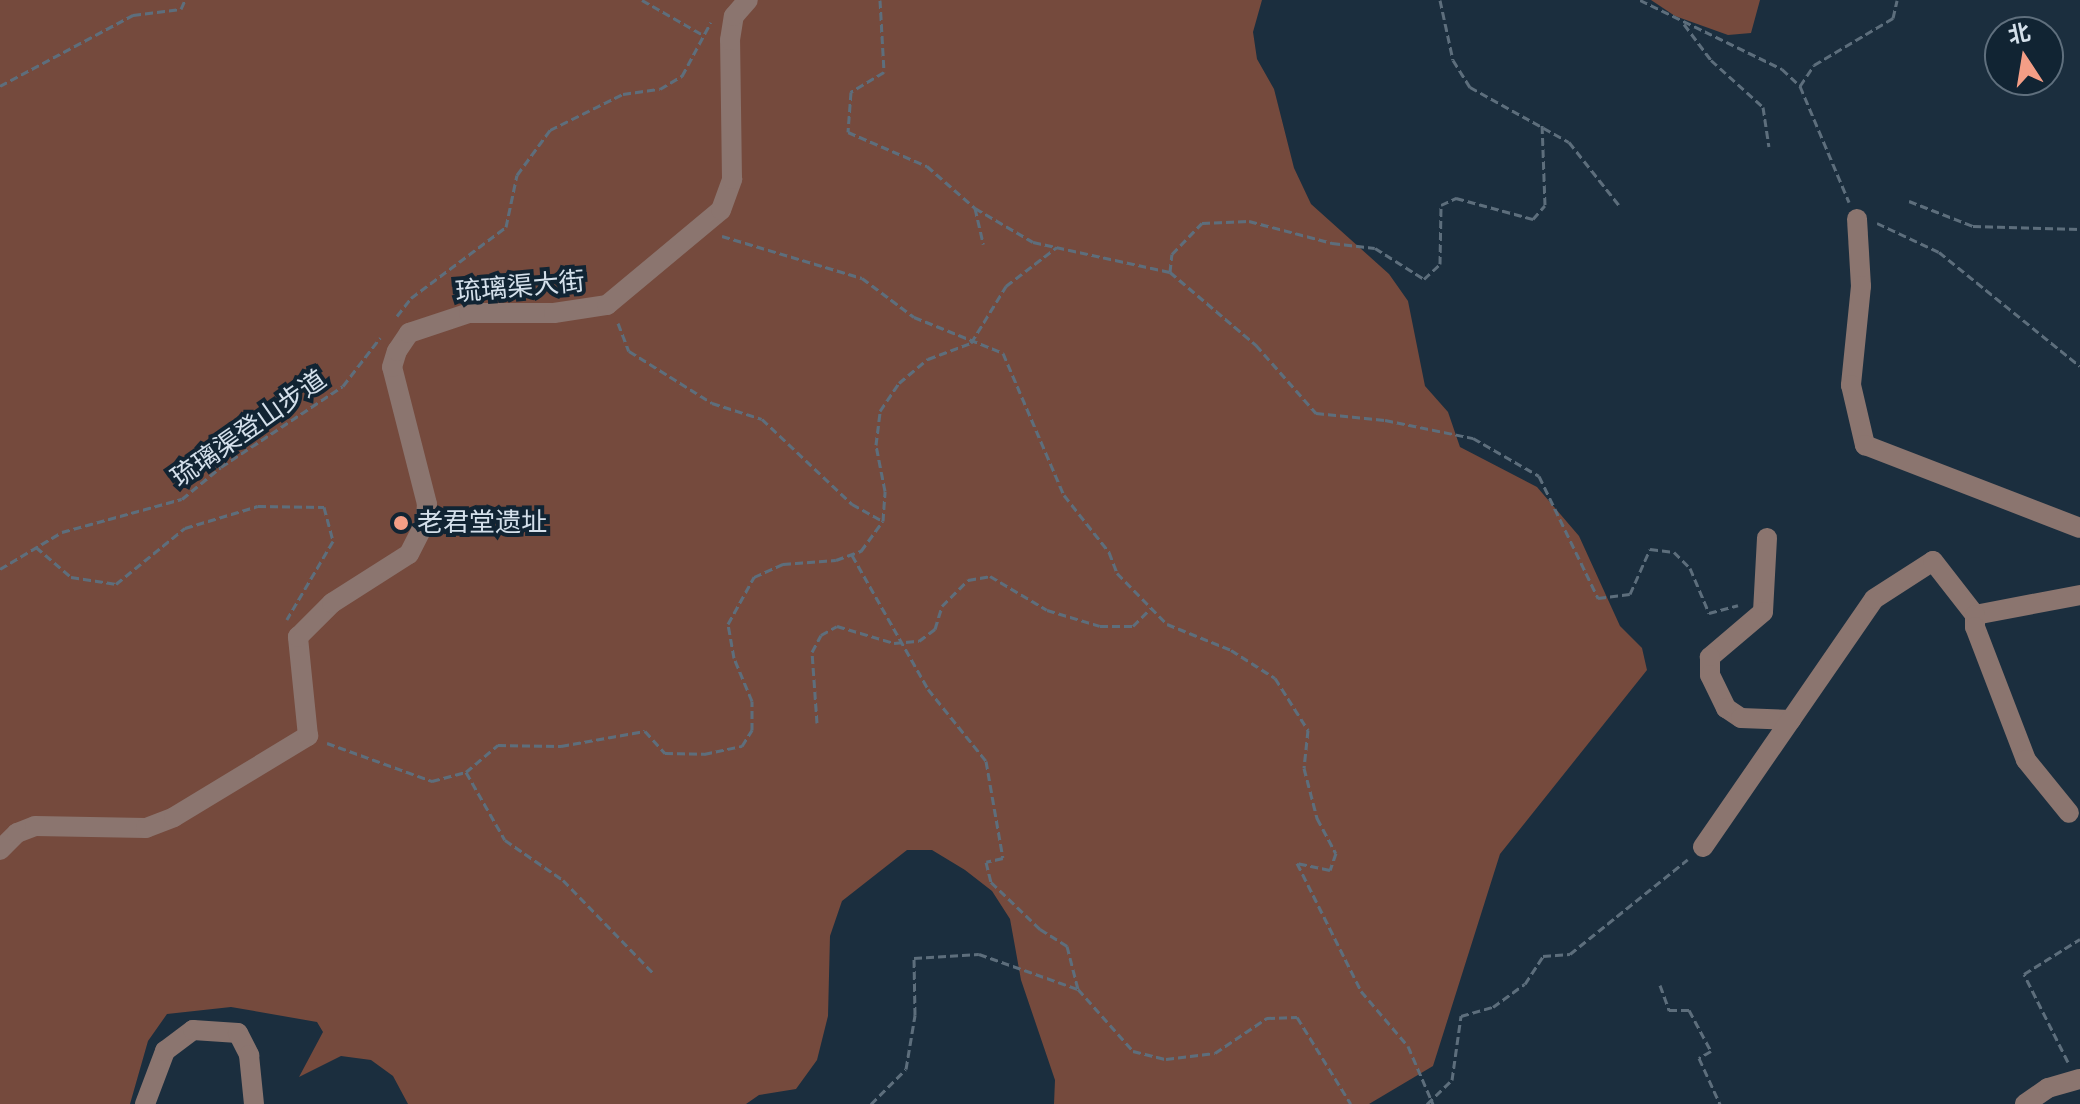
<!DOCTYPE html>
<meta charset="utf-8">
<style>
body{margin:0}
#map{position:relative;width:2080px;height:1104px;overflow:hidden;background:#1b2e3e;font-family:"Varela Round","Noto Sans SC",sans-serif}
div>[style]{position:absolute}
[style*='--x']{left:calc(var(--x)*1px);top:calc(var(--y)*1px);width:calc(var(--w)*1px);rotate:calc(var(--a)*1deg)}
.forest>*{inset:0;background:#754a3d}
.path>*{height:3px;margin-top:-1.5px;transform-origin:0;background:repeating-linear-gradient(90deg,#5d6e7c 0 8px,transparent 0 12px)}
.minor>*{height:20px;margin:-10px;padding:0 10px;transform-origin:10px;border-radius:10px;background:#8b756f}
.dots>*{width:22px;height:22px;translate:-50% -50%;box-sizing:border-box;border:4px solid #112433;border-radius:50%}
span{translate:-50% -50%;white-space:nowrap;text-align:center;line-height:1.15;-webkit-text-stroke:8px #112433;paint-order:stroke}
.street-label{font-size:26px;color:#d4e0eb}
.poi-label{font-size:26px;color:#d4e0eb}
.left{translate:0 -50%;text-align:left}
.north{position:absolute;left:1984px;top:16px;width:80px;height:80px;box-sizing:border-box;background:#112433;border:2px solid #5f6f7d;border-radius:50%;rotate:348deg;font-size:22px;font-weight:700;line-height:32px;text-align:center;color:#d4e0eb}
.north::after{content:'';display:block;margin:auto;width:28px;height:36px;background:#f49e86;clip-path:polygon(50% 0,100% 100%,50% 72%,0 100%)}
</style>
<div id="map">
<div class="forest">
<div style="clip-path:polygon(0 0,1262px 0,1253px 32px,1257px 59px,1274px 89px,1294px 168px,1311px 204px,1389px 274px,1408px 301px,1425px 386px,1448px 412px,1460px 447px,1537px 487px,1579px 536px,1620px 626px,1642px 648px,1647px 670px,1500px 854px,1433px 1066px,1369px 1104px,1054px 1104px,1055px 1080px,1021px 980px,1010px 919px,992px 891px,965px 870px,932px 850px,907px 850px,842px 901px,830px 936px,828px 1016px,817px 1060px,796px 1089px,759px 1095px,746px 1104px,408px 1104px,393px 1076px,371px 1060px,341px 1056px,299px 1077px,323px 1032px,317px 1022px,231px 1007px,167px 1014px,148px 1041px,130px 1104px,0 1104px)"></div>
<div style="clip-path:polygon(1651px 0,1760px 0,1751px 33px,1728px 35px,1675px 16px)"></div>
</div>
<div class="path">
<div style="--x:642;--y:0;--w:70;--a:29.8"></div>
<div style="--x:880;--y:0;--w:72;--a:86.8"></div>
<div style="--x:884;--y:72;--w:39;--a:149"></div>
<div style="--x:851;--y:92;--w:40;--a:94.3"></div>
<div style="--x:848;--y:132;--w:86;--a:23.3"></div>
<div style="--x:927;--y:166;--w:64;--a:41.2"></div>
<div style="--x:975;--y:208;--w:37;--a:77"></div>
<div style="--x:1440;--y:0;--w:61;--a:77.8"></div>
<div style="--x:1453;--y:60;--w:32;--a:58"></div>
<div style="--x:1470;--y:87;--w:113;--a:29.1"></div>
<div style="--x:1569;--y:142;--w:80;--a:51.6"></div>
<div style="--x:1640;--y:0;--w:158;--a:25.9"></div>
<div style="--x:1782;--y:69;--w:25;--a:43"></div>
<div style="--x:1800;--y:86;--w:126;--a:67.1"></div>
<div style="--x:1684;--y:24;--w:45;--a:53.1"></div>
<div style="--x:1711;--y:60;--w:70;--a:42.1"></div>
<div style="--x:1763;--y:107;--w:40;--a:81.5"></div>
<div style="--x:0;--y:86;--w:151;--a:-28.1"></div>
<div style="--x:133;--y:15;--w:48;--a:-7.1"></div>
<div style="--x:181;--y:9;--w:10;--a:-66"></div>
<div style="--x:1800;--y:86;--w:25;--a:-56"></div>
<div style="--x:1814;--y:65;--w:92;--a:-30.7"></div>
<div style="--x:1893;--y:18;--w:18;--a:-77"></div>
<div style="--x:1909;--y:201;--w:69;--a:21.3"></div>
<div style="--x:1973;--y:226;--w:107;--a:1.6"></div>
<div style="--x:975;--y:208;--w:67;--a:30.4"></div>
<div style="--x:1033;--y:242;--w:140;--a:12.4"></div>
<div style="--x:1170;--y:272;--w:18;--a:-84"></div>
<div style="--x:1172;--y:254;--w:43;--a:-45.9"></div>
<div style="--x:1202;--y:223;--w:47;--a:-2.4"></div>
<div style="--x:1249;--y:221;--w:86;--a:14.8"></div>
<div style="--x:1332;--y:243;--w:43;--a:6.6"></div>
<div style="--x:1375;--y:248;--w:58;--a:32.3"></div>
<div style="--x:1424;--y:279;--w:22;--a:-43"></div>
<div style="--x:1440;--y:264;--w:59;--a:-89"></div>
<div style="--x:1441;--y:205;--w:17;--a:-25"></div>
<div style="--x:1456;--y:198;--w:80;--a:15.3"></div>
<div style="--x:1533;--y:219;--w:18;--a:-49"></div>
<div style="--x:1545;--y:205;--w:80;--a:-92.1"></div>
<div style="--x:1877;--y:223;--w:68;--a:25.1"></div>
<div style="--x:1939;--y:252;--w:181;--a:39"></div>
<div style="--x:722;--y:236;--w:146;--a:16.7"></div>
<div style="--x:862;--y:278;--w:65;--a:36.9"></div>
<div style="--x:914;--y:317;--w:96;--a:22"></div>
<div style="--x:1003;--y:353;--w:155;--a:66.8"></div>
<div style="--x:1064;--y:495;--w:73;--a:51.7"></div>
<div style="--x:1109;--y:552;--w:22;--a:69"></div>
<div style="--x:1117;--y:573;--w:71;--a:45.6"></div>
<div style="--x:1167;--y:624;--w:69;--a:22.1"></div>
<div style="--x:1231;--y:650;--w:52;--a:32.5"></div>
<div style="--x:1275;--y:678;--w:62;--a:57.6"></div>
<div style="--x:1308;--y:730;--w:38;--a:96"></div>
<div style="--x:1304;--y:768;--w:52;--a:75.4"></div>
<div style="--x:1317;--y:818;--w:40;--a:62"></div>
<div style="--x:1336;--y:853;--w:18;--a:109"></div>
<div style="--x:1330;--y:870;--w:34;--a:-168"></div>
<div style="--x:1297;--y:863;--w:143;--a:63.4"></div>
<div style="--x:1361;--y:991;--w:72;--a:49.5"></div>
<div style="--x:1408;--y:1046;--w:63;--a:66.7"></div>
<div style="--x:1170;--y:272;--w:113;--a:40.3"></div>
<div style="--x:1256;--y:345;--w:91;--a:48.6"></div>
<div style="--x:1316;--y:413;--w:69;--a:5.8"></div>
<div style="--x:1385;--y:420;--w:90;--a:11.6"></div>
<div style="--x:1473;--y:438;--w:76;--a:29.9"></div>
<div style="--x:1539;--y:476;--w:136;--a:64.2"></div>
<div style="--x:1598;--y:598;--w:32;--a:-7"></div>
<div style="--x:1630;--y:594;--w:49;--a:-66"></div>
<div style="--x:1650;--y:549;--w:24;--a:7"></div>
<div style="--x:1674;--y:552;--w:23;--a:45"></div>
<div style="--x:1690;--y:568;--w:49;--a:67.1"></div>
<div style="--x:1709;--y:613;--w:30;--a:-15"></div>
<div style="--x:397;--y:316;--w:23;--a:-52"></div>
<div style="--x:411;--y:298;--w:119;--a:-36.8"></div>
<div style="--x:506;--y:227;--w:53;--a:-78.1"></div>
<div style="--x:517;--y:175;--w:56;--a:-53.7"></div>
<div style="--x:550;--y:130;--w:81;--a:-26.3"></div>
<div style="--x:623;--y:94;--w:37;--a:-8"></div>
<div style="--x:660;--y:89;--w:26;--a:-31"></div>
<div style="--x:682;--y:76;--w:61;--a:-61.8"></div>
<div style="--x:618;--y:323;--w:30;--a:69"></div>
<div style="--x:629;--y:351;--w:98;--a:32.1"></div>
<div style="--x:712;--y:403;--w:52;--a:17.7"></div>
<div style="--x:762;--y:419;--w:124;--a:43.4"></div>
<div style="--x:852;--y:504;--w:35;--a:29"></div>
<div style="--x:36;--y:547;--w:46;--a:40.6"></div>
<div style="--x:71;--y:577;--w:46;--a:8.8"></div>
<div style="--x:116;--y:584;--w:89;--a:-39.1"></div>
<div style="--x:185;--y:528;--w:76;--a:-16.8"></div>
<div style="--x:258;--y:506;--w:66;--a:0.9"></div>
<div style="--x:324;--y:507;--w:35;--a:75"></div>
<div style="--x:333;--y:541;--w:91;--a:120.5"></div>
<div style="--x:852;--y:555;--w:154;--a:60.4"></div>
<div style="--x:928;--y:689;--w:92;--a:51.1"></div>
<div style="--x:986;--y:761;--w:98;--a:80.1"></div>
<div style="--x:1003;--y:858;--w:17;--a:167"></div>
<div style="--x:986;--y:862;--w:21;--a:76"></div>
<div style="--x:991;--y:882;--w:68;--a:43.8"></div>
<div style="--x:1040;--y:929;--w:32;--a:32"></div>
<div style="--x:1067;--y:946;--w:44;--a:75.7"></div>
<div style="--x:0;--y:569;--w:72;--a:-30.8"></div>
<div style="--x:62;--y:532;--w:124;--a:-15.4"></div>
<div style="--x:182;--y:499;--w:50;--a:-39.4"></div>
<div style="--x:221;--y:467;--w:146;--a:-33.6"></div>
<div style="--x:343;--y:386;--w:61;--a:-52.4"></div>
<div style="--x:817;--y:723;--w:71;--a:-94"></div>
<div style="--x:812;--y:652;--w:19;--a:-62"></div>
<div style="--x:821;--y:635;--w:18;--a:-29"></div>
<div style="--x:837;--y:626;--w:59;--a:16.6"></div>
<div style="--x:894;--y:643;--w:25;--a:-5"></div>
<div style="--x:919;--y:641;--w:20;--a:-37"></div>
<div style="--x:935;--y:629;--w:24;--a:-73"></div>
<div style="--x:942;--y:606;--w:37;--a:-45"></div>
<div style="--x:968;--y:580;--w:22;--a:-10"></div>
<div style="--x:990;--y:576;--w:66;--a:30.8"></div>
<div style="--x:1047;--y:610;--w:55;--a:16.8"></div>
<div style="--x:1100;--y:626;--w:33;--a:0"></div>
<div style="--x:1133;--y:626;--w:25;--a:-45"></div>
<div style="--x:327;--y:743;--w:112;--a:19.9"></div>
<div style="--x:432;--y:781;--w:35;--a:-15"></div>
<div style="--x:466;--y:772;--w:78;--a:60.2"></div>
<div style="--x:505;--y:840;--w:70;--a:34.6"></div>
<div style="--x:563;--y:880;--w:132;--a:45.9"></div>
<div style="--x:466;--y:772;--w:42;--a:-40.2"></div>
<div style="--x:498;--y:745;--w:63;--a:0.9"></div>
<div style="--x:561;--y:746;--w:85;--a:-10.1"></div>
<div style="--x:645;--y:731;--w:30;--a:48"></div>
<div style="--x:665;--y:753;--w:39;--a:1"></div>
<div style="--x:704;--y:754;--w:39;--a:-12"></div>
<div style="--x:742;--y:746;--w:19;--a:-58"></div>
<div style="--x:752;--y:730;--w:29;--a:-90"></div>
<div style="--x:752;--y:701;--w:47;--a:-112.7"></div>
<div style="--x:734;--y:658;--w:35;--a:-100"></div>
<div style="--x:728;--y:624;--w:54;--a:-61"></div>
<div style="--x:754;--y:577;--w:32;--a:-24"></div>
<div style="--x:783;--y:564;--w:53;--a:-4.3"></div>
<div style="--x:836;--y:560;--w:27;--a:-20"></div>
<div style="--x:861;--y:551;--w:37;--a:-54"></div>
<div style="--x:883;--y:521;--w:30;--a:-86"></div>
<div style="--x:885;--y:491;--w:47;--a:-101.1"></div>
<div style="--x:876;--y:445;--w:34;--a:-83"></div>
<div style="--x:880;--y:411;--w:34;--a:-56"></div>
<div style="--x:899;--y:383;--w:38;--a:-40"></div>
<div style="--x:928;--y:359;--w:46;--a:-20.4"></div>
<div style="--x:971;--y:343;--w:67;--a:-58.4"></div>
<div style="--x:1006;--y:286;--w:64;--a:-37.4"></div>
<div style="--x:1660;--y:985;--w:27;--a:70"></div>
<div style="--x:1669;--y:1010;--w:20;--a:0"></div>
<div style="--x:1689;--y:1010;--w:47;--a:61.8"></div>
<div style="--x:1711;--y:1051;--w:14;--a:150"></div>
<div style="--x:1699;--y:1058;--w:51;--a:65.5"></div>
<div style="--x:2068;--y:1062;--w:98;--a:-116.6"></div>
<div style="--x:2024;--y:974;--w:66;--a:-32"></div>
<div style="--x:871;--y:1104;--w:49;--a:-45"></div>
<div style="--x:906;--y:1069;--w:55;--a:-80.5"></div>
<div style="--x:915;--y:1015;--w:57;--a:-91"></div>
<div style="--x:914;--y:958;--w:65;--a:-3.5"></div>
<div style="--x:979;--y:954;--w:105;--a:19.5"></div>
<div style="--x:1078;--y:989;--w:83;--a:48.4"></div>
<div style="--x:1133;--y:1051;--w:34;--a:14"></div>
<div style="--x:1166;--y:1059;--w:49;--a:-7"></div>
<div style="--x:1215;--y:1053;--w:63;--a:-33.9"></div>
<div style="--x:1267;--y:1018;--w:30;--a:-2"></div>
<div style="--x:1297;--y:1017;--w:102;--a:58.2"></div>
<div style="--x:1427;--y:1104;--w:35;--a:-44"></div>
<div style="--x:1452;--y:1080;--w:65;--a:-82"></div>
<div style="--x:1461;--y:1016;--w:33;--a:-16"></div>
<div style="--x:1493;--y:1007;--w:39;--a:-36"></div>
<div style="--x:1525;--y:984;--w:33;--a:-57"></div>
<div style="--x:1543;--y:956;--w:27;--a:-4"></div>
<div style="--x:1570;--y:954;--w:151;--a:-38.8"></div>
</div>
<div class="minor">
<div style="--x:1857;--y:219;--w:67;--a:86.6"></div>
<div style="--x:1861;--y:286;--w:100;--a:95.8"></div>
<div style="--x:1851;--y:385;--w:62;--a:76.9"></div>
<div style="--x:1865;--y:445;--w:230;--a:21.1"></div>
<div style="--x:1767;--y:538;--w:74;--a:93.1"></div>
<div style="--x:1763;--y:612;--w:70;--a:139.7"></div>
<div style="--x:1710;--y:657;--w:18;--a:90"></div>
<div style="--x:1710;--y:675;--w:37;--a:64"></div>
<div style="--x:1726;--y:708;--w:18;--a:34"></div>
<div style="--x:1741;--y:718;--w:50;--a:2.3"></div>
<div style="--x:1975;--y:615;--w:107;--a:-10.8"></div>
<div style="--x:1703;--y:847;--w:301;--a:-55.4"></div>
<div style="--x:1874;--y:599;--w:70;--a:-32.8"></div>
<div style="--x:1933;--y:561;--w:68;--a:52.1"></div>
<div style="--x:1975;--y:615;--w:12;--a:90"></div>
<div style="--x:1975;--y:627;--w:142;--a:69"></div>
<div style="--x:2026;--y:760;--w:68;--a:50.9"></div>
<div style="--x:0;--y:850;--w:24;--a:-45"></div>
<div style="--x:17;--y:833;--w:19;--a:-21"></div>
<div style="--x:35;--y:826;--w:111;--a:1"></div>
<div style="--x:146;--y:828;--w:30;--a:-21"></div>
<div style="--x:174;--y:817;--w:157;--a:-31.2"></div>
<div style="--x:308;--y:736;--w:100;--a:-95.8"></div>
<div style="--x:298;--y:637;--w:48;--a:-45"></div>
<div style="--x:332;--y:603;--w:91;--a:-32.5"></div>
<div style="--x:409;--y:554;--w:37;--a:-63"></div>
<div style="--x:426;--y:521;--w:17;--a:-87"></div>
<div style="--x:427;--y:504;--w:141;--a:-104.3"></div>
<div style="--x:392;--y:367;--w:17;--a:-73"></div>
<div style="--x:397;--y:351;--w:22;--a:-56"></div>
<div style="--x:409;--y:333;--w:63;--a:-18.4"></div>
<div style="--x:469;--y:313;--w:85;--a:0"></div>
<div style="--x:554;--y:313;--w:54;--a:-8.6"></div>
<div style="--x:607;--y:305;--w:148;--a:-39.8"></div>
<div style="--x:721;--y:210;--w:33;--a:-70"></div>
<div style="--x:732;--y:179;--w:139;--a:-90.8"></div>
<div style="--x:730;--y:40;--w:24;--a:-81"></div>
<div style="--x:734;--y:16;--w:21;--a:-49"></div>
<div style="--x:145;--y:1104;--w:57;--a:-69.3"></div>
<div style="--x:165;--y:1051;--w:35;--a:-37"></div>
<div style="--x:193;--y:1030;--w:45;--a:3.8"></div>
<div style="--x:238;--y:1033;--w:25;--a:63"></div>
<div style="--x:249;--y:1055;--w:49;--a:84.2"></div>
<div style="--x:2025;--y:1104;--w:28;--a:-35"></div>
<div style="--x:2048;--y:1088;--w:33;--a:-16"></div>
</div>
<div class="dots">
<div style="left:401px;top:523px;background:#f49e86"></div>
</div>
<div class="street-label">
<span style="left:520px;top:287px;rotate:-5deg">琉璃渠大街</span>
<span style="left:249px;top:429px;rotate:-35deg">琉璃渠登山步道</span>
</div>
<div class="poi-label">
<span class="left" style="left:417px;top:523px">老君堂遗址</span>
</div>
<div class="north">北</div>
</div>
